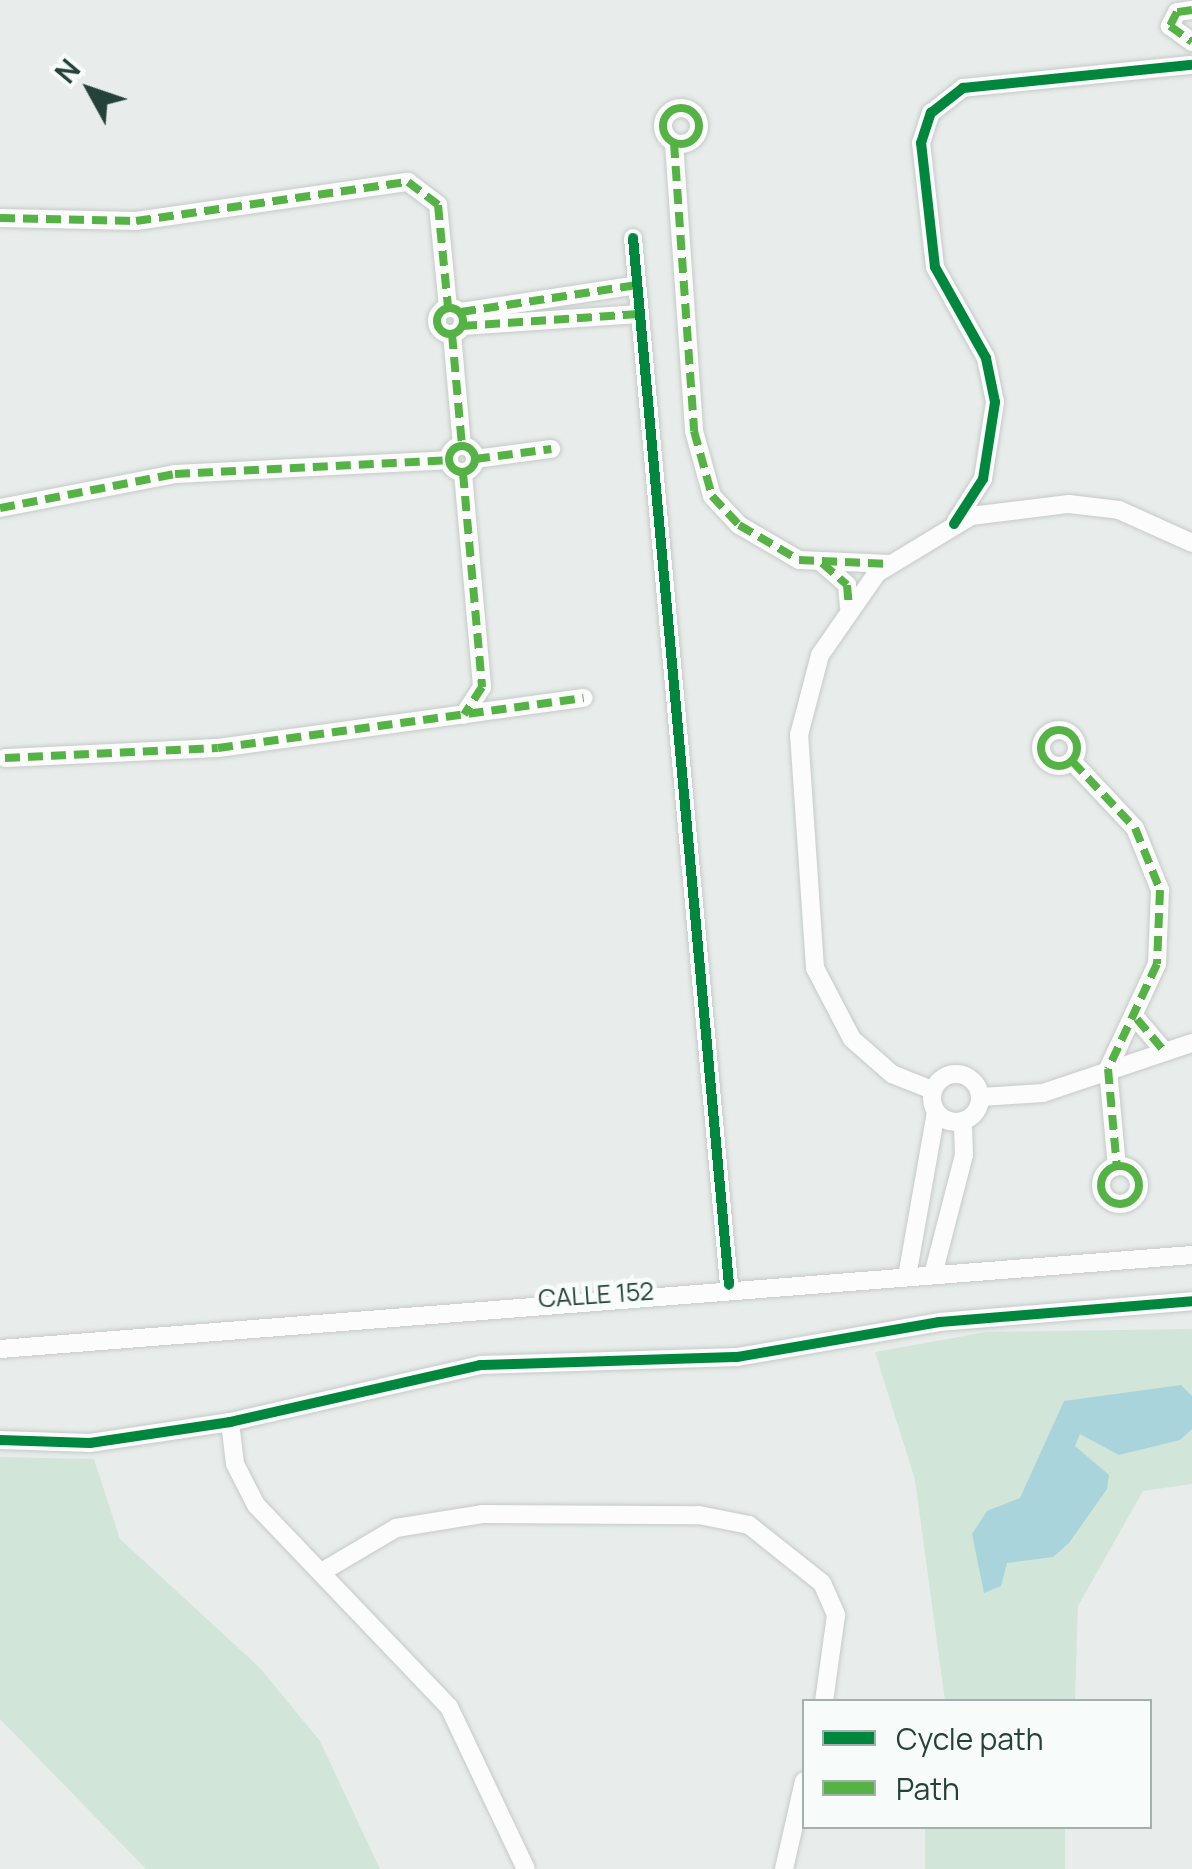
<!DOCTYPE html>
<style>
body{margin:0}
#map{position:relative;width:1192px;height:1869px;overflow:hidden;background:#e8edeb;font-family:Manrope,sans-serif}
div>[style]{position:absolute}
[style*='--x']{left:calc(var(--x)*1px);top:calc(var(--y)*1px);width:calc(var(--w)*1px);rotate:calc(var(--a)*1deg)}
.green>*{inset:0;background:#d1e6d8;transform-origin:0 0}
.water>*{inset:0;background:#a9d4db}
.roads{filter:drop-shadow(0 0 2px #c5cac8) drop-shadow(0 0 2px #c5cac8)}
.street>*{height:18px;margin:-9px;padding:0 9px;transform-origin:9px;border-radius:9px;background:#fcfcfc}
.street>.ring{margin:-9px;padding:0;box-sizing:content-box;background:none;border:18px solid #fcfcfc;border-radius:50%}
.quiet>*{height:8px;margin-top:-4px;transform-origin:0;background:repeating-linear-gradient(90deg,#55b346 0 15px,transparent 0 23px)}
.quiet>.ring{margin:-4px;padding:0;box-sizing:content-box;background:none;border:8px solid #55b346;border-radius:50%}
.cycleway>*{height:10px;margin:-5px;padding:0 5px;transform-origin:5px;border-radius:5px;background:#00873e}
span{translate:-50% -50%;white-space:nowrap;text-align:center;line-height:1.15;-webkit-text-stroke:9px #f7fbf9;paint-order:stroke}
.street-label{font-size:25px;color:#24423a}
.legend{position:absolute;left:802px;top:1699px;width:350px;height:130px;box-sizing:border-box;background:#f7fbf9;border:2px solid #a3b1ad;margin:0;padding:12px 18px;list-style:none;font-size:30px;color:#24423a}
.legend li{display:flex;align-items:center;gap:20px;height:50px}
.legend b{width:50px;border:2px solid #a3b1ad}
.north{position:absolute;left:40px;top:40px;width:100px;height:100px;-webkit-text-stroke:8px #f7fbf9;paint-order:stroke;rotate:310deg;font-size:28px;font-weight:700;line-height:40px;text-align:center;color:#24423a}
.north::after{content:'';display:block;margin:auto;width:35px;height:45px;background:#24423a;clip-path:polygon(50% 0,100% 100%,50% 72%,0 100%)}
</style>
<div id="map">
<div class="green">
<div style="clip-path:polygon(1192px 1329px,1192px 1484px,1143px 1491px,1078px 1606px,1075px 1701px,945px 1701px,915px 1480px,875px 1352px,986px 1332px)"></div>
<div style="clip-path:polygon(0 1457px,94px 1459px,120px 1539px,260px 1668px,320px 1741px,380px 1869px,146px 1869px,0 1719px)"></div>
<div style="left:925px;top:1827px;width:140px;height:44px"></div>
</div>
<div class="water">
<div style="clip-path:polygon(1181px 1385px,1192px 1396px,1192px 1429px,1180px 1440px,1119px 1455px,1080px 1434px,1075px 1446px,1109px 1475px,1107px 1489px,1069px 1543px,1053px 1557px,1007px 1563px,1001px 1586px,984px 1593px,972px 1534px,987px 1511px,1020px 1498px,1064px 1401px)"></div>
</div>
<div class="roads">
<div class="street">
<div style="--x:1192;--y:10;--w:15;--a:172"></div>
<div style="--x:1177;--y:12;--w:16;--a:117"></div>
<div style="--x:1170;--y:26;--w:27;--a:36"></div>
<div class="ring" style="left:663px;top:108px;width:18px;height:18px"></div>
<div style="--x:674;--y:143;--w:289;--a:86"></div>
<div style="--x:694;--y:431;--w:67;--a:74.5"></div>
<div style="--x:712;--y:496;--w:40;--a:47"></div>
<div style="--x:739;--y:525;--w:69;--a:30.3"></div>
<div style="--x:799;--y:560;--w:91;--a:2.5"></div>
<div style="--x:0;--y:218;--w:136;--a:1.3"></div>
<div style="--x:136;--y:221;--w:275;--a:-8.2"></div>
<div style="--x:408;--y:182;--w:38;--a:37"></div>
<div style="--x:438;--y:205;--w:102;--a:84.4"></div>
<div style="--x:633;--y:238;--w:1051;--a:84.76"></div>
<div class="ring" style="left:437px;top:308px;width:8px;height:8px"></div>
<div style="--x:461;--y:312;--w:178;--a:-8.7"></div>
<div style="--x:462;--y:326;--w:177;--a:-3.9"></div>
<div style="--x:452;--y:334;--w:112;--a:84.9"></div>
<div class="ring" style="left:449px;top:446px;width:8px;height:8px"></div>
<div style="--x:475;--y:459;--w:77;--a:-7.5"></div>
<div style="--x:463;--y:473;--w:215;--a:84.9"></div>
<div style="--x:482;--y:687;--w:33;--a:123"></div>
<div style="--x:0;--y:508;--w:178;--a:-11"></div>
<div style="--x:175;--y:474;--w:273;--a:-2.9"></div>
<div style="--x:956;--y:521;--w:50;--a:-57.3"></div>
<div style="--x:983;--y:479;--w:78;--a:-81.1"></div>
<div style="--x:995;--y:402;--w:45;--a:-101.6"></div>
<div style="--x:986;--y:358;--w:104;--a:-119.3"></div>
<div style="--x:935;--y:267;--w:125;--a:-96.4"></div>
<div style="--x:921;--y:143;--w:32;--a:-72"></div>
<div style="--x:931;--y:113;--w:41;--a:-38"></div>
<div style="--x:963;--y:88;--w:229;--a:-5.8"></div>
<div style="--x:822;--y:563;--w:33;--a:41"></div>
<div style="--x:847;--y:585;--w:22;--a:85"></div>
<div class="ring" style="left:1041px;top:730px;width:18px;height:18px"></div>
<div style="--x:5;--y:758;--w:213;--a:-2.7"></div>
<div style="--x:218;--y:748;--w:369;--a:-7.8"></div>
<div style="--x:1072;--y:761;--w:92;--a:46.8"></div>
<div style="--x:1135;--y:828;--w:67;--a:68"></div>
<div style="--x:1160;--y:890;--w:74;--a:92.3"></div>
<div style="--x:1157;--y:964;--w:116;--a:115"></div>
<div style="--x:1108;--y:1069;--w:98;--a:84.8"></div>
<div style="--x:1137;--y:1019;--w:43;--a:49.7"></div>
<div class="ring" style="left:932px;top:1074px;width:30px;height:30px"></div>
<div style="--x:932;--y:1090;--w:43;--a:-158.2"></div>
<div style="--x:892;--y:1074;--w:53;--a:-138.8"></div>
<div style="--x:852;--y:1039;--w:80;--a:-117.5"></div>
<div style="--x:815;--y:968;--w:234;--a:-93.9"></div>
<div style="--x:799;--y:735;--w:83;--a:-75.3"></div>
<div style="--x:820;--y:655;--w:100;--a:-55.2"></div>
<div style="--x:877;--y:573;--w:110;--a:-31.2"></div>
<div style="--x:971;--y:516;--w:99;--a:-7"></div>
<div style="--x:1069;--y:504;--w:50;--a:6.8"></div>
<div style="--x:1119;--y:510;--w:80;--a:24.3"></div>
<div style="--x:981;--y:1097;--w:62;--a:-3.7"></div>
<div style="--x:1043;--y:1093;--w:157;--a:-18.6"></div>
<div class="ring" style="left:1101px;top:1166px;width:20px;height:20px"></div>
<div style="--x:908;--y:1271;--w:160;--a:-80"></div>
<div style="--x:934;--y:1271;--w:120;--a:-75.5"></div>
<div style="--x:964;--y:1155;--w:33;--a:-92"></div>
<div style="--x:0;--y:1349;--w:1196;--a:-4.51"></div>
<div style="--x:230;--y:1422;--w:42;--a:83.2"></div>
<div style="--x:235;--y:1464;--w:46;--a:62.9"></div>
<div style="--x:256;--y:1505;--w:279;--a:46.3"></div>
<div style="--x:449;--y:1707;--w:179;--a:64.6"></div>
<div style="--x:0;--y:1440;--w:90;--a:1.9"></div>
<div style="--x:90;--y:1443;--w:142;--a:-8.5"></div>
<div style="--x:230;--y:1422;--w:256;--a:-12.8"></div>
<div style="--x:480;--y:1365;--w:257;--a:-1.8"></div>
<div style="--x:737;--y:1357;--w:205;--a:-9.8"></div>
<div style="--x:939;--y:1322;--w:254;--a:-4.7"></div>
<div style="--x:325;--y:1570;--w:82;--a:-30.6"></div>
<div style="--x:396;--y:1528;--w:87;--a:-9.2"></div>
<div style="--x:482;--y:1514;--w:217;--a:0.3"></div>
<div style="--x:699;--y:1515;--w:51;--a:11.3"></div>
<div style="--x:749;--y:1525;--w:93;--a:38.5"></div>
<div style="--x:822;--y:1583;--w:35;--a:66"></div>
<div style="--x:836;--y:1615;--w:88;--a:97.9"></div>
<div style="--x:784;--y:1869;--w:90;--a:-77.2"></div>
</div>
</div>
<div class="quiet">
<div style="--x:1192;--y:10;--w:15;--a:172"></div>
<div style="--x:1177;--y:12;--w:16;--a:117"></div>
<div style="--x:1170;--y:26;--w:27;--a:36"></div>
<div class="ring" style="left:663px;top:108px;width:28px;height:28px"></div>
<div style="--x:674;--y:143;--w:289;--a:86"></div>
<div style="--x:694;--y:431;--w:67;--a:74.5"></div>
<div style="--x:712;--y:496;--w:40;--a:47"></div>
<div style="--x:739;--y:525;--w:69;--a:30.3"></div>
<div style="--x:799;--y:560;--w:91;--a:2.5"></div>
<div style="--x:0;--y:218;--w:136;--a:1.3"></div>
<div style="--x:136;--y:221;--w:275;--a:-8.2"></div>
<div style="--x:408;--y:182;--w:38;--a:37"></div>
<div style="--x:438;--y:205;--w:102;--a:84.4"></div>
<div class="ring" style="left:437px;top:308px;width:18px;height:18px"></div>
<div style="--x:461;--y:312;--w:178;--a:-8.7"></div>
<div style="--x:462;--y:326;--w:177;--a:-3.9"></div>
<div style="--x:452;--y:334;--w:112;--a:84.9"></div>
<div class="ring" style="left:449px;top:446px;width:18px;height:18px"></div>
<div style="--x:475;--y:459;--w:77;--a:-7.5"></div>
<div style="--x:463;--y:473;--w:215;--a:84.9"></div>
<div style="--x:482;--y:687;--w:33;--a:123"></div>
<div style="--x:0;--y:508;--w:178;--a:-11"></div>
<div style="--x:175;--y:474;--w:273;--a:-2.9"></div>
<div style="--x:822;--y:563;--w:33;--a:41"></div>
<div style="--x:847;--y:585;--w:22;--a:85"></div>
<div class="ring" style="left:1041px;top:730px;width:28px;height:28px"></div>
<div style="--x:5;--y:758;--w:213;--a:-2.7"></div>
<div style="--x:218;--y:748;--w:369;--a:-7.8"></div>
<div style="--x:1072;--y:761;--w:92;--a:46.8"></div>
<div style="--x:1135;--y:828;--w:67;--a:68"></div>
<div style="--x:1160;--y:890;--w:74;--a:92.3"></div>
<div style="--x:1157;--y:964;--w:116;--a:115"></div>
<div style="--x:1108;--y:1069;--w:98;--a:84.8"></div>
<div style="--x:1137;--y:1019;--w:43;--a:49.7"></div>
<div class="ring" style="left:1101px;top:1166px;width:30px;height:30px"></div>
</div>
<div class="cycleway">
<div style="--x:633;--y:238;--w:1051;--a:84.76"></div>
<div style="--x:954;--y:524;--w:54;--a:-57.2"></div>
<div style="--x:983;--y:479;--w:78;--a:-81.1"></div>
<div style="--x:995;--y:402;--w:45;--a:-101.6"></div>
<div style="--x:986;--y:358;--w:104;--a:-119.3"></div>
<div style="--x:935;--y:267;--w:125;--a:-96.4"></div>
<div style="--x:921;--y:143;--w:32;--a:-72"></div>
<div style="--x:931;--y:113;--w:41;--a:-38"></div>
<div style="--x:963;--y:88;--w:229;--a:-5.8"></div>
<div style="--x:0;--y:1440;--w:90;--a:1.9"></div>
<div style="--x:90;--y:1443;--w:142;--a:-8.5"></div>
<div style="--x:230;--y:1422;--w:256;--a:-12.8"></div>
<div style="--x:480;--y:1365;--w:257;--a:-1.8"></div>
<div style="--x:737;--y:1357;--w:205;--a:-9.8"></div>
<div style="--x:939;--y:1322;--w:254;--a:-4.7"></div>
</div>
<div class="street-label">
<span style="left:596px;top:1295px;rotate:-4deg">CALLE 152</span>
</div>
<ul class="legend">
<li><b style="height:12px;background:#00873e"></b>Cycle path</li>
<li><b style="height:12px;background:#55b346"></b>Path</li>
</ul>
<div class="north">N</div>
</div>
